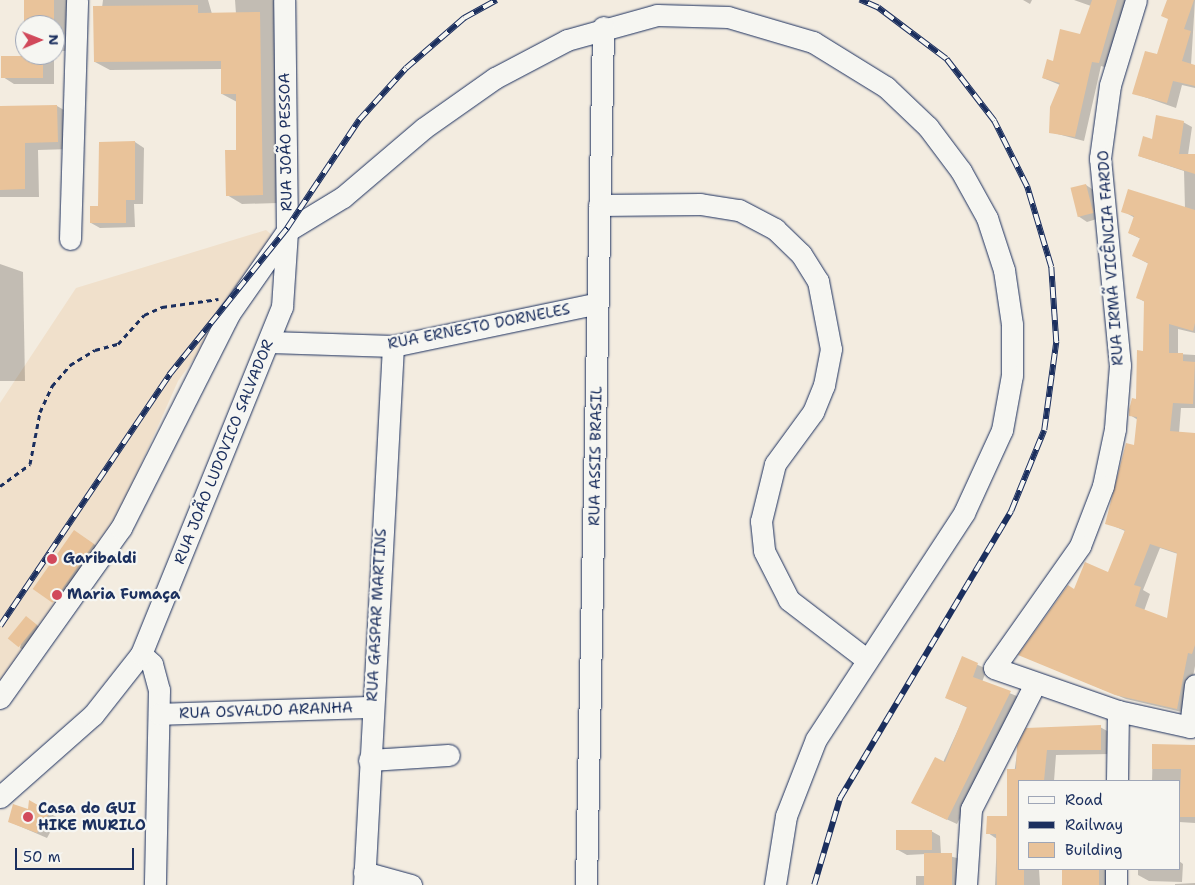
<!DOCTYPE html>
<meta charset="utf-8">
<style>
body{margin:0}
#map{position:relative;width:1195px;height:885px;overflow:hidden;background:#f3ece0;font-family:"Shantell Sans",sans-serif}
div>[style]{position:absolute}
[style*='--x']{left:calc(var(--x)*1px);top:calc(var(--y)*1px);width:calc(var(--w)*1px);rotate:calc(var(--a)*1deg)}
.built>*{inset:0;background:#f0e0cb}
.shadow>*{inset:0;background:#0003;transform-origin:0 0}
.building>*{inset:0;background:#e9c39a;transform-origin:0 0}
.path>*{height:3px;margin-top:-1.5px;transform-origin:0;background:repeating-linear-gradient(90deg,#1b2f5e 0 5px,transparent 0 9px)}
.roads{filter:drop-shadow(0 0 1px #1b2f5e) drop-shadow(0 0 1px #1b2f5e)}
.minor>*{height:21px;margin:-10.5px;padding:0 10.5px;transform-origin:10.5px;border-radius:10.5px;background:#f6f6f2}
.rail>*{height:5.5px;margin-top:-2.75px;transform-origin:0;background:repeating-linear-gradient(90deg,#f6f6f2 0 11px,#1b2f5e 0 22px);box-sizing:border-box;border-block:1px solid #1b2f5e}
.dots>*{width:14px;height:14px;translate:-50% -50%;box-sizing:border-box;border:2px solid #f6f6f2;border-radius:50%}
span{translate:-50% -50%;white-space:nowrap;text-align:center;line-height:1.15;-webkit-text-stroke:4.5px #f6f6f2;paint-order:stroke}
.street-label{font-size:15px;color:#1b2f5e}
.poi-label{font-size:15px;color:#1b2f5e;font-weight:700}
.left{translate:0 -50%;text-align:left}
.legend{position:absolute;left:1018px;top:780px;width:162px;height:90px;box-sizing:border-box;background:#f6f6f2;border:1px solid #9ea6b7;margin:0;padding:6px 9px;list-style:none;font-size:15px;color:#1b2f5e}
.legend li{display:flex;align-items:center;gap:10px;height:25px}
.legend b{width:25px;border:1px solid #9ea6b7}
.north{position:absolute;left:15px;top:15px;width:50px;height:50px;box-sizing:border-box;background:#f6f6f2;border:1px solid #9ea6b7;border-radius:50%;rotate:89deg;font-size:14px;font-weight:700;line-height:20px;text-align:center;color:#1b2f5e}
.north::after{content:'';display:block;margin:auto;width:18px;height:22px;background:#d1495b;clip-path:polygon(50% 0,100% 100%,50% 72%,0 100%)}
.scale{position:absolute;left:15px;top:848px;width:119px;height:22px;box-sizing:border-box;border:2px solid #1b2f5e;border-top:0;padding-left:6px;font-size:15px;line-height:18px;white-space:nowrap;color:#1b2f5e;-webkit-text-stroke:4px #f6f6f2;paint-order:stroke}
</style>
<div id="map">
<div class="built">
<div style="clip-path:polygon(266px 230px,279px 241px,178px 381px,112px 530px,0 688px,0 403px,76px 288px)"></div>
</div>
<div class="shadow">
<div style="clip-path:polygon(25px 0,67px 0,66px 51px,55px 51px,55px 25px,25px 25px,25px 55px,54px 55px,54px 84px,14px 84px,3px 77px,24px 57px)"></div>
<div style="clip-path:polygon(103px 0,208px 0,212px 14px,236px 14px,235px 0,274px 0,278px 203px,242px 204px,227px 195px,237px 151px,237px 102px,222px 94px,222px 69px,110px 70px,95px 62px)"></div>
<div style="clip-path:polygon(1023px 0,1032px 0,1030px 4px)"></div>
<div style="clip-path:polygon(1074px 0,1128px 0,1108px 68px,1101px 66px,1084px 141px,1050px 132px,1060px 85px,1043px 78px,1081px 35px,1091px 6px)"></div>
<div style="clip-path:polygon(1168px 0,1195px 0,1191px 65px,1195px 66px,1195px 88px,1182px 85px,1176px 108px,1133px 93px,1158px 56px,1169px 19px)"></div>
<div style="clip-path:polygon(57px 106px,71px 114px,71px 149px,38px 150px,39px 197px,0 197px,0 107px)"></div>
<div style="clip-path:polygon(evenodd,1183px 122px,1192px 127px,1188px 155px,1195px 156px,1195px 333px,1178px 329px,1178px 354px,1195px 355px,1195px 408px,1181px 408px,1179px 433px,1195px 434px,1195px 666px,1186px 713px,1126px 699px,1020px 655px,1075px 590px,1109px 574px,1125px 531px,1107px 523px,1135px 446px,1138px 420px,1130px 415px,1137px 400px,1144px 352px,1145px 302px,1138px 298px,1149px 264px,1134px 256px,1141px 239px,1129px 233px,1135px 218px,1123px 211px,1185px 209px,1184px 171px,1139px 156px,1153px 140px,1183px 122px,1160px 548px,1178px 554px,1168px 619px,1144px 611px,1150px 594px,1143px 590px,1160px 548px)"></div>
<div style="clip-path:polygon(135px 142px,144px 148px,143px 204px,134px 204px,135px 227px,100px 228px,91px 223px,99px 207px,100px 143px)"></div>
<div style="clip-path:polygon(1086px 185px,1095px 191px,1100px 218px,1087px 222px,1078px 216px)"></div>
<div style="clip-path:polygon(0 264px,23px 272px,25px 381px,0 381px)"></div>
<div style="left:75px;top:532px;width:35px;height:70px;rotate:33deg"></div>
<div style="clip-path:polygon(27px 618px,45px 631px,29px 653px,20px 648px)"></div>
<div style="clip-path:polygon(962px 658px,987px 669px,982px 682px,1019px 697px,957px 824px,922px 808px,968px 708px,947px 698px)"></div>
<div style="clip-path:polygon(1100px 727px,1109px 732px,1110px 754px,1056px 755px,1054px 781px,1019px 781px,1019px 869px,1039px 869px,1040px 885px,995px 885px,997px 839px,988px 833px,1008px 817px,1018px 746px)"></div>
<div style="clip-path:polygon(1153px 745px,1195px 746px,1195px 823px,1179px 822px,1179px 781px,1152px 781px)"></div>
<div style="clip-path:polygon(30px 802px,58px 818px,47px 838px,10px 822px,29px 811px)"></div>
<div style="clip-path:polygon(931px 831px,940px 836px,941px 854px,961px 859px,961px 885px,916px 885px,916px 876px,927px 876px,926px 854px,907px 855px,898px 850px)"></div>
<div style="clip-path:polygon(1179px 861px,1183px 864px,1182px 882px,1149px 881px,1138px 875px,1138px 869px,1179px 869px)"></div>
<div style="left:1062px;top:869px;width:47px;height:16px"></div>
<div style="clip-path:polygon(1195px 883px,1195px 885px,1175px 885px,1175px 884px)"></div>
</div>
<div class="building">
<div style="left:24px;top:0;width:30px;height:25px"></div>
<div style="clip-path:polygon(1092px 0,1117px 0,1099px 63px,1092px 62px,1075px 137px,1049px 133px,1050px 107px,1060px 83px,1042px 78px,1047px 59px,1053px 61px,1060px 29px,1080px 34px)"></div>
<div style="clip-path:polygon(1167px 0,1194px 0,1184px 29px,1191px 31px,1182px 61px,1195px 65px,1195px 86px,1173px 81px,1167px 103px,1132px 94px,1145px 51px,1157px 54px,1168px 19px,1161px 16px)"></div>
<div style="clip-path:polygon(198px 5px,198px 13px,260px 12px,263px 195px,226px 196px,225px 150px,236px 150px,236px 94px,221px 94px,221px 61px,94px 62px,93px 6px)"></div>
<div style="left:1px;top:56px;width:42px;height:22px"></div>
<div style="clip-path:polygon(57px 105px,58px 142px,25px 143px,25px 189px,0 190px,0 106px)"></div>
<div style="clip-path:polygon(1156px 115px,1184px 121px,1179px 154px,1195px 154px,1195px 174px,1138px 156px,1143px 136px,1152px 139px)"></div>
<div style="clip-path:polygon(135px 141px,135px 200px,126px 200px,126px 223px,90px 223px,90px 206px,98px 206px,99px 142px)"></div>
<div style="left:1086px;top:184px;width:30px;height:16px;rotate:76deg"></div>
<div style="clip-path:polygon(evenodd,1128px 189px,1195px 210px,1195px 323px,1193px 331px,1169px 324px,1169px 353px,1183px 353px,1183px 361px,1195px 362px,1193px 404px,1173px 403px,1170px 431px,1195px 433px,1195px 645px,1192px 654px,1188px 653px,1177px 709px,1115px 695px,1018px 655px,1068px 585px,1074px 589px,1085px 562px,1108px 572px,1125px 530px,1105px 524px,1126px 443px,1134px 445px,1137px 417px,1129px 416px,1129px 410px,1132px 398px,1136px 399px,1137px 350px,1143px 351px,1144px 301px,1136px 298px,1148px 263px,1132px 256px,1140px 238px,1128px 233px,1134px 216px,1121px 212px,1128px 189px,1150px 544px,1177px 553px,1167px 618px,1135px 606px,1141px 587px,1134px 585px,1150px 544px)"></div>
<div style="left:74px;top:530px;width:24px;height:72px;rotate:35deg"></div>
<div style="left:26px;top:616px;width:14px;height:29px;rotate:39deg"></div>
<div style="clip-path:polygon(962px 656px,978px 663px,973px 677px,1011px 691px,947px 820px,911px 803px,935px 757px,945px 762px,967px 707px,945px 698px)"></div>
<div style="clip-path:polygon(1101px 725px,1101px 750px,1047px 750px,1044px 781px,1019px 781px,1019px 869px,1024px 869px,1024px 885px,997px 885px,996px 834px,986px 834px,987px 816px,1007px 816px,1007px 769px,1016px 769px,1017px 746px,1026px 728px)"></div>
<div style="clip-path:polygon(1152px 744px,1195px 745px,1195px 817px,1179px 817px,1181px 769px,1152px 769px)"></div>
<div style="clip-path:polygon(29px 800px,50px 812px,37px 833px,8px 822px,13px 804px,28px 809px)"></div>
<div style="left:932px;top:830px;width:20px;height:36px;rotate:90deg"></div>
<div style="left:952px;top:853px;width:32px;height:28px;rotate:90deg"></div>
<div style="left:1062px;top:869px;width:37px;height:16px"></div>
</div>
<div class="path">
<div style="--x:0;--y:486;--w:37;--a:-36"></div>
<div style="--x:30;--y:464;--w:53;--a:-79.1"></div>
<div style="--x:40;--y:412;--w:29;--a:-65"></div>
<div style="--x:52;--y:386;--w:28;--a:-49"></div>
<div style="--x:70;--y:365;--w:29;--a:-31"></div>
<div style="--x:95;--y:350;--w:24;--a:-15"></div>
<div style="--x:118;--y:344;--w:39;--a:-48"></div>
<div style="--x:144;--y:315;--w:20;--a:-24"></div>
<div style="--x:162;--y:307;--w:57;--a:-8.1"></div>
</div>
<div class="roads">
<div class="minor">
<div style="--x:1136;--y:0;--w:89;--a:107"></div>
<div style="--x:1110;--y:85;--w:74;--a:97.8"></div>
<div style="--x:1100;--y:158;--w:208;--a:84.5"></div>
<div style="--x:1120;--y:365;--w:64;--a:94.5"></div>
<div style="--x:1115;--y:429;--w:58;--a:101.9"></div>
<div style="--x:1103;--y:486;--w:64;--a:111"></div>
<div style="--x:1080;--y:546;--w:149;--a:125.2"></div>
<div style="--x:994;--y:668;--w:131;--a:19.1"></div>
<div style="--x:1118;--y:711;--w:74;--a:12.5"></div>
<div style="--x:1190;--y:727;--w:42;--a:-83.2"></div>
<div style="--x:599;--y:205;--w:101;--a:-0.6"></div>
<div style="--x:700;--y:204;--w:39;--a:9"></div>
<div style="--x:739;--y:210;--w:41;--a:27.8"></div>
<div style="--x:775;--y:229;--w:36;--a:44"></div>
<div style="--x:801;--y:254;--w:32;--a:58"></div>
<div style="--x:818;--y:281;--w:69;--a:79.2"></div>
<div style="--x:831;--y:349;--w:37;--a:101"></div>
<div style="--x:824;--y:385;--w:29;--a:112"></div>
<div style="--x:813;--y:412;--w:64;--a:126.2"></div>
<div style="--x:775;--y:464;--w:59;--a:103.8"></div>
<div style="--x:761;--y:521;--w:30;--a:84"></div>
<div style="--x:764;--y:551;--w:55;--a:63"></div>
<div style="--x:789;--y:600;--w:97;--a:37.5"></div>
<div style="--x:70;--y:239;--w:239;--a:-88.3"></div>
<div style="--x:270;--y:342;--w:123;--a:1.9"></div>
<div style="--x:393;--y:346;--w:209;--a:-11.8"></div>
<div style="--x:141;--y:654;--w:15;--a:42"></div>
<div style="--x:152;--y:664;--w:27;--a:75"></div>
<div style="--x:159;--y:690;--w:195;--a:91.2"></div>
<div style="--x:0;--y:698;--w:209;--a:-54.6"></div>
<div style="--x:121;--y:528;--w:240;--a:-63.2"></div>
<div style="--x:229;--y:314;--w:101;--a:-55.1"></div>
<div style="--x:287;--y:231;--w:66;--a:-31.3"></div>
<div style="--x:343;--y:197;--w:106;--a:-40.4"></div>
<div style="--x:424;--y:128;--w:87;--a:-35.2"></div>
<div style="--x:495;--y:78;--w:81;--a:-27.8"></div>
<div style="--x:567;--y:40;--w:93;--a:-15.5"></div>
<div style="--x:657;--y:15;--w:71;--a:1.6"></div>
<div style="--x:728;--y:17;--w:89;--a:16.4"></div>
<div style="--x:813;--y:42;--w:86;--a:31.7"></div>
<div style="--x:886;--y:87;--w:58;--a:43.6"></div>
<div style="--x:928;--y:127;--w:55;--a:53.1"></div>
<div style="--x:961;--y:171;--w:54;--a:61"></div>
<div style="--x:987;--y:218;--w:55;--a:71.9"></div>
<div style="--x:1004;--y:270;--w:55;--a:81.6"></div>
<div style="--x:1012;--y:324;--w:51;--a:90"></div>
<div style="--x:1012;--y:375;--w:56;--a:100.3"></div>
<div style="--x:1002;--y:430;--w:91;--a:114.6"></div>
<div style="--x:964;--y:513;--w:270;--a:123.2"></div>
<div style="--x:816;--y:739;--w:83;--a:111.3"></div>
<div style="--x:786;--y:816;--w:70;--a:99.1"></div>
<div style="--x:159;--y:714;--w:213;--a:-1.9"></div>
<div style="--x:369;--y:760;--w:80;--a:-3.6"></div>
<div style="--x:1117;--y:781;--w:70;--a:-89.2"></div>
<div style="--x:0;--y:797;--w:124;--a:-41.4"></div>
<div style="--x:93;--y:715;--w:78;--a:-51.8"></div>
<div style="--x:141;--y:654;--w:375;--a:-67.9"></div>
<div style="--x:282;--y:307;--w:76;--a:-86.2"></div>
<div style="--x:287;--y:231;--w:231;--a:-90.7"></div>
<div style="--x:364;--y:872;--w:49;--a:15.5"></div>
<div style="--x:364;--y:885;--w:540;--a:-86.92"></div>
<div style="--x:586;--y:885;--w:858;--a:-88.86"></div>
<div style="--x:966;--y:885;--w:76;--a:-86.2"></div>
<div style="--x:971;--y:809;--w:140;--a:-62.9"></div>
<div style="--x:1116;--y:885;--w:16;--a:-90"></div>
</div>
</div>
<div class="rail">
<div style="--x:0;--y:626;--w:303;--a:-56"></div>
<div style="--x:169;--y:375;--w:189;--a:-51.2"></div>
<div style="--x:287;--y:228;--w:130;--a:-56.3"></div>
<div style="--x:359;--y:120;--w:70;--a:-47.9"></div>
<div style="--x:406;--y:68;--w:77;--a:-40.8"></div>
<div style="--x:464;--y:18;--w:37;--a:-29"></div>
<div style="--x:814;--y:885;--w:91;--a:-73.4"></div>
<div style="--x:840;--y:798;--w:334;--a:-59.2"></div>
<div style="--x:1011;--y:511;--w:87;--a:-67.8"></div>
<div style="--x:1044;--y:430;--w:89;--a:-82.2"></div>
<div style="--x:1056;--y:342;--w:75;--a:-93.8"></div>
<div style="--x:1051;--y:267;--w:84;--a:-106.7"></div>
<div style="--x:1027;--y:187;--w:74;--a:-116.6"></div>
<div style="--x:994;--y:121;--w:78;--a:-127.7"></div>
<div style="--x:946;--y:59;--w:85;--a:-143.1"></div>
<div style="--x:878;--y:8;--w:20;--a:-156"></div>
</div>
<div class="dots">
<div style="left:52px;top:559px;background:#d1495b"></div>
<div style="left:57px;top:595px;background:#d1495b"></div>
<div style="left:28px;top:817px;background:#d1495b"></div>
</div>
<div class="street-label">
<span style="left:286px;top:142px;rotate:-91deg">RUA JOÃO PESSOA</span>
<span style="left:1111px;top:258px;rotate:-94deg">RUA IRMÃ VICÊNCIA FARDO</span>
<span style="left:479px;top:327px;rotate:-11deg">RUA ERNESTO DORNELES</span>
<span style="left:224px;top:452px;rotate:-68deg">RUA JOÃO LUDOVICO SALVADOR</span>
<span style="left:596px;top:456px;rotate:-89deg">RUA ASSIS BRASIL</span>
<span style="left:377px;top:615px;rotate:-87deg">RUA GASPAR MARTINS</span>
<span style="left:266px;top:711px;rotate:-2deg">RUA OSVALDO ARANHA</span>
</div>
<div class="poi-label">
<span class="left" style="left:63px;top:559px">Garibaldi</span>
<span class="left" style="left:67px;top:595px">Maria Fumaça</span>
<span class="left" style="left:38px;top:817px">Casa do GUI<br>HIKE MURILO</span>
</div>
<ul class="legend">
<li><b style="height:6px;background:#f6f6f2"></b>Road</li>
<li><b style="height:6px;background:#1b2f5e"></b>Railway</li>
<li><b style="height:14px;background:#e9c39a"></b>Building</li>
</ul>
<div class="north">N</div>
<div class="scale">50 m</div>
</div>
